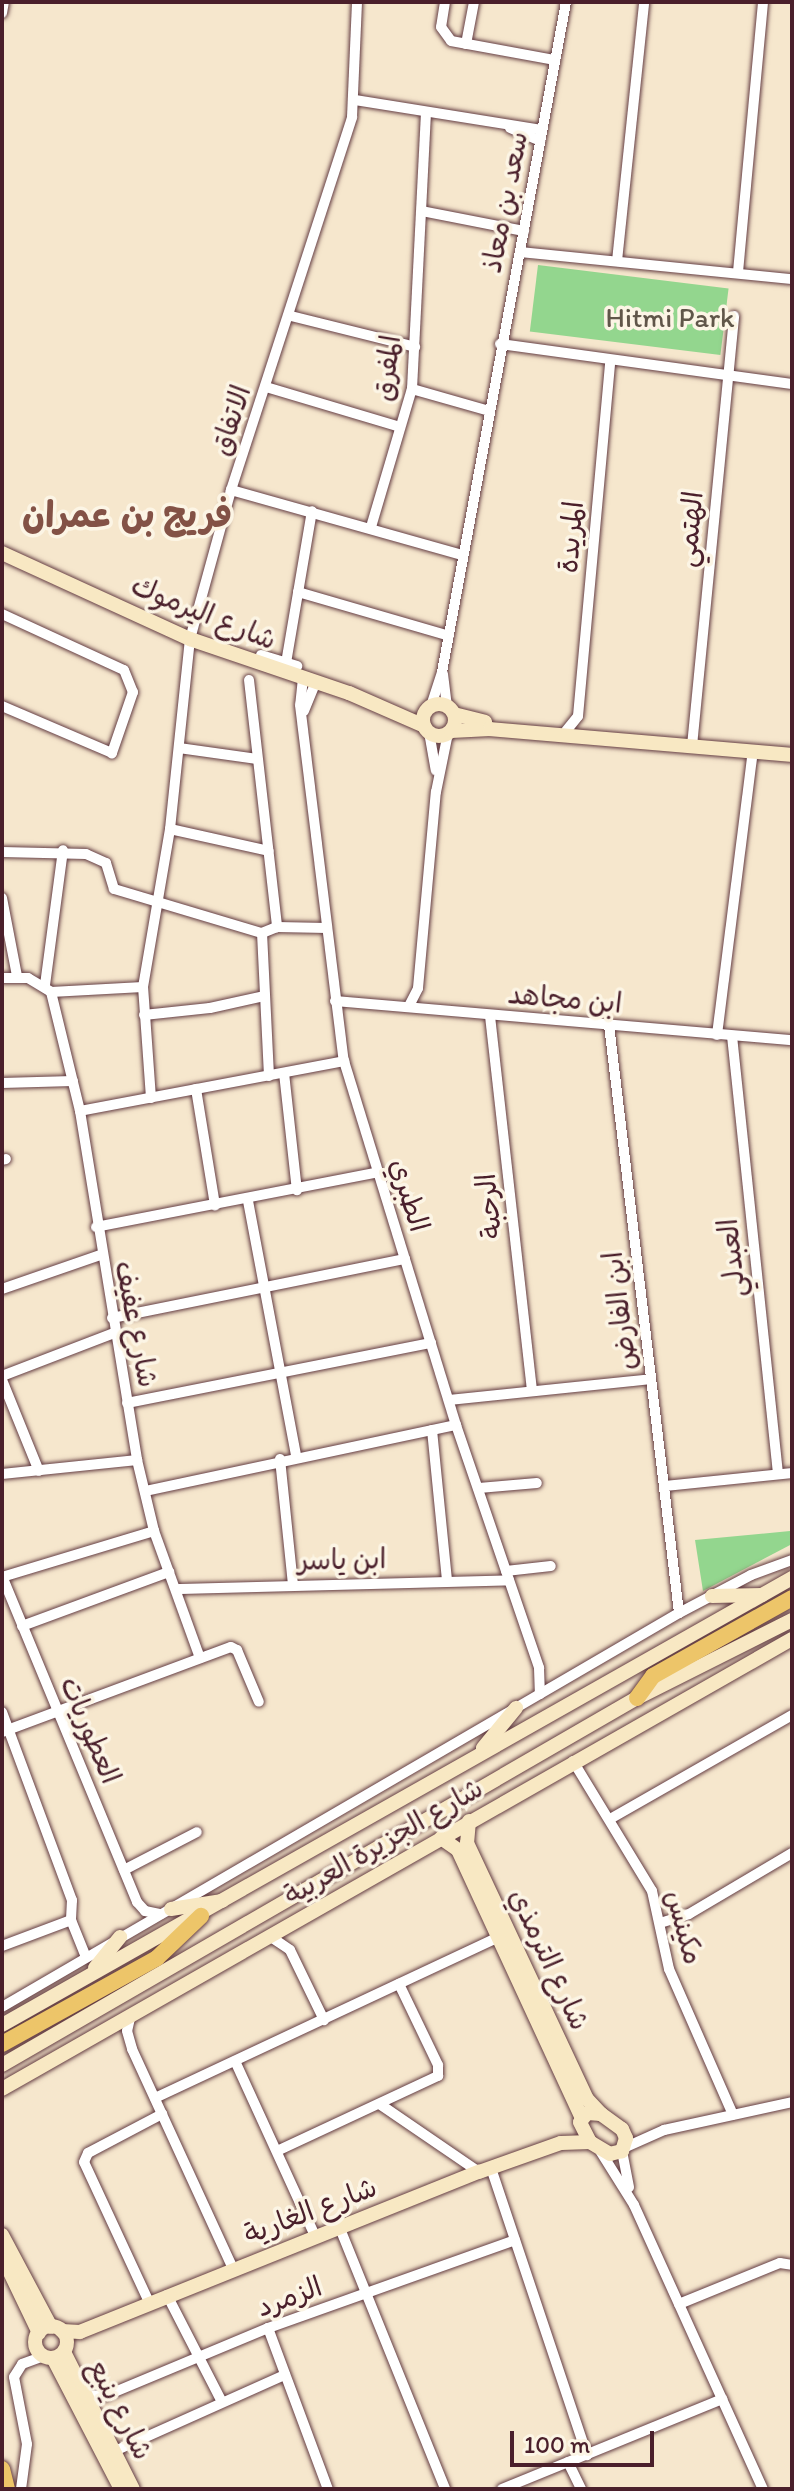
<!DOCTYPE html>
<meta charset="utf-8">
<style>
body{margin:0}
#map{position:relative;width:794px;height:2491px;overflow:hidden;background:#f6e7cd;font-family:Itim,"Playpen Sans Arabic",sans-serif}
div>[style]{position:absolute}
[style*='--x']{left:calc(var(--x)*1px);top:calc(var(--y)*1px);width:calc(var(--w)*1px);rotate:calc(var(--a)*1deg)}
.green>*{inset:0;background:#93d68e;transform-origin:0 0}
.roads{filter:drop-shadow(0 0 2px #643d43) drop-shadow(0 0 2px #643d43)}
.street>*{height:10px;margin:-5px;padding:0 5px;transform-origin:5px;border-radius:5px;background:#fff}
.secondary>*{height:14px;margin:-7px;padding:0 7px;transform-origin:7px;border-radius:7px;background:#f8e8c3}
.secondary>.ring{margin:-7px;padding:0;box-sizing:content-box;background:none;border:14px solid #f8e8c3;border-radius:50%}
.primary>*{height:16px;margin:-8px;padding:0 8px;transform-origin:8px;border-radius:8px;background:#edc569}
span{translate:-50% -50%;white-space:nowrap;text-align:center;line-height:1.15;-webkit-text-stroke:7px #fcf5e5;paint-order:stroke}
.street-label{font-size:28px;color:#4a1f2b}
.park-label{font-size:28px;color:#605649}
.district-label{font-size:36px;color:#835246;font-weight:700}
.frame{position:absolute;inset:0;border:4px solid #4a1f2b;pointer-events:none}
.scale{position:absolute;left:510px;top:2431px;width:144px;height:36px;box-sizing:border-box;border:4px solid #4a1f2b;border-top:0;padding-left:10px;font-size:24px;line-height:28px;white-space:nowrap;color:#4a1f2b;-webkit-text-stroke:6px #fcf5e5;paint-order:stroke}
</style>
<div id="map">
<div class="green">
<div style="left:538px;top:265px;width:192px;height:67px;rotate:7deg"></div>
<div style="clip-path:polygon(790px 1531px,792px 1544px,703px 1591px,695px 1540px)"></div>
</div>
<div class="roads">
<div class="street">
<div style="--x:445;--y:2;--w:25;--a:99"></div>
<div style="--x:441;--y:27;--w:17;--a:54"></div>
<div style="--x:451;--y:41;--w:106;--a:10.4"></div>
<div style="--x:2;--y:13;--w:11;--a:-80"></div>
<div style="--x:466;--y:44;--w:43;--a:-79.2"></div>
<div style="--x:355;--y:100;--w:189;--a:9.1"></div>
<div style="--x:510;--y:128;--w:33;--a:23"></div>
<div style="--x:422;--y:211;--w:104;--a:11.1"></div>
<div style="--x:520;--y:252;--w:273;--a:5.7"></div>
<div style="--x:617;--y:261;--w:260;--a:-84"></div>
<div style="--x:738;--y:272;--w:271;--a:-84.7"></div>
<div style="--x:291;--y:316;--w:128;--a:14"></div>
<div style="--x:500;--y:344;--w:295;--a:7.8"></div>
<div style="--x:266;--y:387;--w:140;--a:16.6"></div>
<div style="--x:412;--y:389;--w:80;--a:15.9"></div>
<div style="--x:231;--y:490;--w:241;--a:15.7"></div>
<div style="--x:371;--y:527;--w:144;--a:-73.5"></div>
<div style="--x:412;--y:389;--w:276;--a:-87.1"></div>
<div style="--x:298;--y:592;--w:157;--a:16.2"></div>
<div style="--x:2;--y:614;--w:134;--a:24.7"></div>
<div style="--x:124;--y:670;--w:24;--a:68"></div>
<div style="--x:133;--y:692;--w:65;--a:109"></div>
<div style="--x:112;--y:753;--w:120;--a:-156.9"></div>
<div style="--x:261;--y:655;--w:38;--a:17"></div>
<div style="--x:286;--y:663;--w:154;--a:-80.3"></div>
<div style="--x:443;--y:674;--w:32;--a:83"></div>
<div style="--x:303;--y:678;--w:27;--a:96"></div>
<div style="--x:300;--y:705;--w:359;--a:83"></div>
<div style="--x:344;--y:1061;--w:381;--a:72.9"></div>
<div style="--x:456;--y:1425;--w:257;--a:71.1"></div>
<div style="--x:539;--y:1668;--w:26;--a:88"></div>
<div style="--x:249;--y:680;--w:249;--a:83.5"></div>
<div style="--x:431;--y:706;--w:36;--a:-72"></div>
<div style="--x:442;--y:672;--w:681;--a:-79.51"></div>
<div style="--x:304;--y:711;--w:31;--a:-68"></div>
<div style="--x:566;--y:731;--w:19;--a:-51"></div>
<div style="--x:578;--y:716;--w:356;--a:-84.8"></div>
<div style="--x:429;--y:732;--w:39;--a:80"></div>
<div style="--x:692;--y:746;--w:432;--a:-84.4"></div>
<div style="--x:179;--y:748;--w:79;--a:8"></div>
<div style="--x:170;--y:829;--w:101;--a:12.5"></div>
<div style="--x:2;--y:852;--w:84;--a:1.4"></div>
<div style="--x:86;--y:854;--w:22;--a:24"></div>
<div style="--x:106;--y:863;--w:27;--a:73"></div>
<div style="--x:114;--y:889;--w:154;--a:16.6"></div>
<div style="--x:2;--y:898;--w:79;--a:79.1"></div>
<div style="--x:2;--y:978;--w:26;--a:0"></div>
<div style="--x:28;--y:978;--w:27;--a:31"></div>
<div style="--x:51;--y:992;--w:92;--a:-3.1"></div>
<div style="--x:45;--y:985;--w:136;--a:-82.4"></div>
<div style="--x:51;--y:992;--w:122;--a:76.3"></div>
<div style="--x:80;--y:1111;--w:354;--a:80.7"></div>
<div style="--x:137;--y:1460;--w:73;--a:76.5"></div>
<div style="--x:154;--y:1531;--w:135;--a:70.1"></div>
<div style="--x:335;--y:1001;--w:459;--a:4.9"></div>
<div style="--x:409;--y:1006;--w:20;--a:-63"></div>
<div style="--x:418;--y:988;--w:197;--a:-84.8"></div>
<div style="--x:436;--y:792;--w:60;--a:-78.5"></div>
<div style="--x:144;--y:1015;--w:66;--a:-6.1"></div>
<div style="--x:210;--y:1008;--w:55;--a:-12.5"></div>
<div style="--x:490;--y:1016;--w:377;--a:83.6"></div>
<div style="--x:609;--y:1025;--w:592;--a:83.21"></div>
<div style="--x:717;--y:1035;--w:285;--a:-82.8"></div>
<div style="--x:732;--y:1036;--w:440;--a:84"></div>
<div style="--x:284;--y:1073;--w:118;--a:83.7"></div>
<div style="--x:269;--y:1076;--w:143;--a:-92.8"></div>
<div style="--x:262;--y:933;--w:16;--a:-22"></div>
<div style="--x:277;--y:927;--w:50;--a:1.1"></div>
<div style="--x:2;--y:1083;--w:71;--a:-1.6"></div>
<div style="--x:196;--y:1089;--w:118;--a:80.7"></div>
<div style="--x:151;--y:1098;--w:111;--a:-94.1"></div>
<div style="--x:143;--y:987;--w:160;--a:-80.3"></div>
<div style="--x:170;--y:829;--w:191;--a:-84"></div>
<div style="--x:190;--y:639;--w:155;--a:-74.6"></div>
<div style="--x:231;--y:490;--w:392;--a:-72"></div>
<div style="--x:352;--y:117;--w:115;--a:-87.5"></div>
<div style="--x:80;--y:1111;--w:269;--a:-10.7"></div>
<div style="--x:2;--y:1160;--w:4;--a:-14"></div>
<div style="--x:248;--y:1201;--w:258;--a:79.3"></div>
<div style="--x:96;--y:1227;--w:287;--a:-11"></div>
<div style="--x:2;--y:1289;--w:104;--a:-19.1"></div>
<div style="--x:112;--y:1318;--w:299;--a:-11.4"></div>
<div style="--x:2;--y:1376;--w:120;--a:-21"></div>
<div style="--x:2;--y:1380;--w:98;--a:67.9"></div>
<div style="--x:449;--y:1400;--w:203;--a:-5.9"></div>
<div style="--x:127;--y:1403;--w:310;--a:-11.2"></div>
<div style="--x:432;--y:1430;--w:152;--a:84.3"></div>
<div style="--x:280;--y:1459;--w:126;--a:84.1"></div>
<div style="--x:2;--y:1474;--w:136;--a:-5.9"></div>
<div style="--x:665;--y:1486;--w:128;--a:-5.8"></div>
<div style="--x:479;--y:1488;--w:58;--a:-4.9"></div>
<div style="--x:145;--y:1491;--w:318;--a:-12"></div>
<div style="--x:506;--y:1571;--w:45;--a:-6.3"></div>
<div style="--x:2;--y:1576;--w:353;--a:67.5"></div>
<div style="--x:137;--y:1902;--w:12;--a:48"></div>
<div style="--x:145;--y:1911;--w:16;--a:11"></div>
<div style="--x:2;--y:1577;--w:159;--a:-16.8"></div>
<div style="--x:176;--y:1589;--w:333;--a:-1.5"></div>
<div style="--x:22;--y:1626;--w:157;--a:-20.2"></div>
<div style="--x:2;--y:1712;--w:201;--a:69.6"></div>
<div style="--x:72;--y:1900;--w:20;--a:93"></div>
<div style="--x:2;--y:1732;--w:244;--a:-20.4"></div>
<div style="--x:231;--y:1647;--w:7;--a:27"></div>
<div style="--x:237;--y:1650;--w:56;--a:67.1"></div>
<div style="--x:573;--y:1761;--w:152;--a:58.7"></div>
<div style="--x:652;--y:1891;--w:80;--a:77.7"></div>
<div style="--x:669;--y:1969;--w:159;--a:66.3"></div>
<div style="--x:610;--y:1819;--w:210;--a:-29.7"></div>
<div style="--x:124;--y:1870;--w:82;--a:-27.5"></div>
<div style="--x:71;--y:1920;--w:40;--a:68"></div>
<div style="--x:660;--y:1923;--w:30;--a:-17"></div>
<div style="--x:689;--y:1914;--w:120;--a:-30.6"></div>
<div style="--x:271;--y:1937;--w:23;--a:34"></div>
<div style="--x:290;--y:1950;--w:78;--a:64.1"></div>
<div style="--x:2;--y:1946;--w:74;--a:-20.6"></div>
<div style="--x:2;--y:2007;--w:783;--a:-30.2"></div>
<div style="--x:679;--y:1613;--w:81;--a:-27.8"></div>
<div style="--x:751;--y:1575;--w:44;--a:-20.1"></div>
<div style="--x:131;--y:2014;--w:17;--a:103"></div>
<div style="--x:127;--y:2031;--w:19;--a:74"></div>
<div style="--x:132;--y:2049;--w:242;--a:65.3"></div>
<div style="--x:235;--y:2061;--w:192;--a:65.4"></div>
<div style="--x:155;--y:2098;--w:384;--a:-25.1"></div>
<div style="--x:381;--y:2105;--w:119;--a:34.4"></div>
<div style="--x:626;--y:2147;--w:42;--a:-24.1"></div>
<div style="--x:664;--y:2130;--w:131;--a:-12.3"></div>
<div style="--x:599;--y:2149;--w:66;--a:58"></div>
<div style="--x:634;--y:2205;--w:312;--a:65.6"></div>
<div style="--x:277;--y:2151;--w:178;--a:-25"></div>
<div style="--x:438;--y:2076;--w:11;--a:-90"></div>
<div style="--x:438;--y:2065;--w:90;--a:-115.7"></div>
<div style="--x:622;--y:2151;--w:37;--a:79"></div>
<div style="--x:491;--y:2168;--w:303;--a:71.5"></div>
<div style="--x:339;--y:2226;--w:284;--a:68"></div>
<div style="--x:167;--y:2295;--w:120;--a:62.8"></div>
<div style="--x:149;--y:2302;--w:154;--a:-114.9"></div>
<div style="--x:84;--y:2162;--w:10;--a:-66"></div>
<div style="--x:88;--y:2153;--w:84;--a:-27.8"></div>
<div style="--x:679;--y:2304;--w:109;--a:-22.1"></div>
<div style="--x:780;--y:2263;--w:12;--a:9"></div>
<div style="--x:268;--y:2328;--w:172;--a:69.6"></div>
<div style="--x:82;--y:2395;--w:23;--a:2"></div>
<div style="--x:105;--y:2396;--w:177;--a:-22.6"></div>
<div style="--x:268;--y:2328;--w:262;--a:-19.6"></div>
<div style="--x:108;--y:2454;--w:194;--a:-24.1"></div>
<div style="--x:568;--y:2462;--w:30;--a:64"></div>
<div style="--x:21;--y:2489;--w:45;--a:-82.4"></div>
<div style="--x:27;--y:2444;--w:68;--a:-101"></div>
<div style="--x:14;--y:2377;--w:15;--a:-58"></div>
<div style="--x:22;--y:2364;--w:23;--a:-20"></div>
<div style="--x:502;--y:2489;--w:238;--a:-22.2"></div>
</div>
<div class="secondary">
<div style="--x:2;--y:553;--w:207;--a:24.6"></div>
<div style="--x:190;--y:639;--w:168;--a:18.8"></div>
<div style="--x:349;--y:693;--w:82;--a:23.7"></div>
<div class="ring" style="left:423px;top:704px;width:18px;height:18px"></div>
<div style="--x:454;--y:714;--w:32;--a:14"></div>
<div style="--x:451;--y:731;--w:39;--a:-3"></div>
<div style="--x:490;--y:729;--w:303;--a:4.9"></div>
<div style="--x:712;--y:1596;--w:50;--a:-1.1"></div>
<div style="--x:483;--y:1748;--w:52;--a:-50.5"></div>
<div style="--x:469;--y:1821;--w:22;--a:95"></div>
<div style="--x:467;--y:1843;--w:283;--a:64.9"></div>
<div style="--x:587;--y:2099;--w:21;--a:47"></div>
<div style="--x:441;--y:1838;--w:21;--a:35"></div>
<div style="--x:458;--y:1850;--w:295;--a:65.2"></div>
<div style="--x:171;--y:1909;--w:52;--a:-8.9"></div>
<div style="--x:95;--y:1968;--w:40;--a:-51"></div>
<div style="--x:2;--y:2025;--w:908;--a:-29.5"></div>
<div style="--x:2;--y:2065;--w:733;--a:-30.03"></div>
<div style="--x:637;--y:1698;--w:174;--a:-26.7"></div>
<div style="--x:2;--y:2089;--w:909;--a:-29.67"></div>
<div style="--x:587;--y:2113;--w:14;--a:4"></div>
<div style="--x:601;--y:2114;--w:26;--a:36"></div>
<div style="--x:622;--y:2129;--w:10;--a:66"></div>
<div style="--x:626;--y:2138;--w:14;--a:107"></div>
<div style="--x:622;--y:2151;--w:12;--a:166"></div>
<div style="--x:610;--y:2154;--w:23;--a:-149"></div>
<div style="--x:590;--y:2142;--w:22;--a:-117"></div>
<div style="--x:580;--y:2122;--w:11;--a:-52"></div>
<div style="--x:2;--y:2235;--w:104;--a:62"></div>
<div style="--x:4;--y:2260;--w:81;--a:64.4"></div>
<div class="ring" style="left:35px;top:2326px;width:18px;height:18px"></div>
<div style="--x:62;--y:2331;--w:18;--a:3"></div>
<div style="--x:80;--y:2332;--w:430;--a:-21.9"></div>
<div style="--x:479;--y:2172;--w:87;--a:-19.5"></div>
<div style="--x:561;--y:2143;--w:29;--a:-2"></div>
<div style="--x:64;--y:2352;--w:153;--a:63.3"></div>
<div style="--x:53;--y:2358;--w:148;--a:62.6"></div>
</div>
<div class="primary">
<div style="--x:637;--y:1698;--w:27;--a:-54"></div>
<div style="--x:653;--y:1676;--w:159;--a:-29.3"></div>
<div style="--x:2;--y:2044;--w:177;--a:-29"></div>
<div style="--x:157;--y:1958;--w:61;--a:-43.7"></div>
<div style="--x:2;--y:2469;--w:21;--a:76"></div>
</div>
</div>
<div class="street-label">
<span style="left:504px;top:202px;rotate:-79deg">سعد بن معاذ</span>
<span style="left:386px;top:368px;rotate:-82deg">المفرق</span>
<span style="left:230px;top:420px;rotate:-71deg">الاتفاق</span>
<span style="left:689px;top:529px;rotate:-84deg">الهتمي</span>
<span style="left:570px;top:537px;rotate:-85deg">المريدة</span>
<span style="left:204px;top:612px;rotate:22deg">شارع اليرموك</span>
<span style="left:565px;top:998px;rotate:5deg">ابن مجاهد</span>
<span style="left:410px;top:1195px;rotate:73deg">الطبري</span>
<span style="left:488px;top:1206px;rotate:-96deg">الرحبة</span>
<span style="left:731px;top:1258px;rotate:-96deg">العبدلي</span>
<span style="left:619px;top:1311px;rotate:-97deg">ابن الفارض</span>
<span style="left:137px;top:1324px;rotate:79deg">شارع عفيف</span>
<span style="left:342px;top:1559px;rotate:-1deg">ابن ياسر</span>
<span style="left:91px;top:1730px;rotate:67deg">العطوريات</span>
<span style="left:383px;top:1841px;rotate:-30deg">شارع الجزيرة العربية</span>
<span style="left:685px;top:1927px;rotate:75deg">مكينس</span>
<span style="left:550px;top:1959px;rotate:65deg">شارع الترمذي</span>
<span style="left:310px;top:2210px;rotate:-21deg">شارع الغارية</span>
<span style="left:289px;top:2296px;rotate:-20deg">الزمرد</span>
<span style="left:121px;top:2409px;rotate:63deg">شارع ينبع</span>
</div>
<div class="park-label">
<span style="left:670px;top:317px">Hitmi Park</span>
</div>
<div class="district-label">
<span style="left:127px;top:515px">فريج بن عمران</span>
</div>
<div class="frame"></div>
<div class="scale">100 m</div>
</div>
